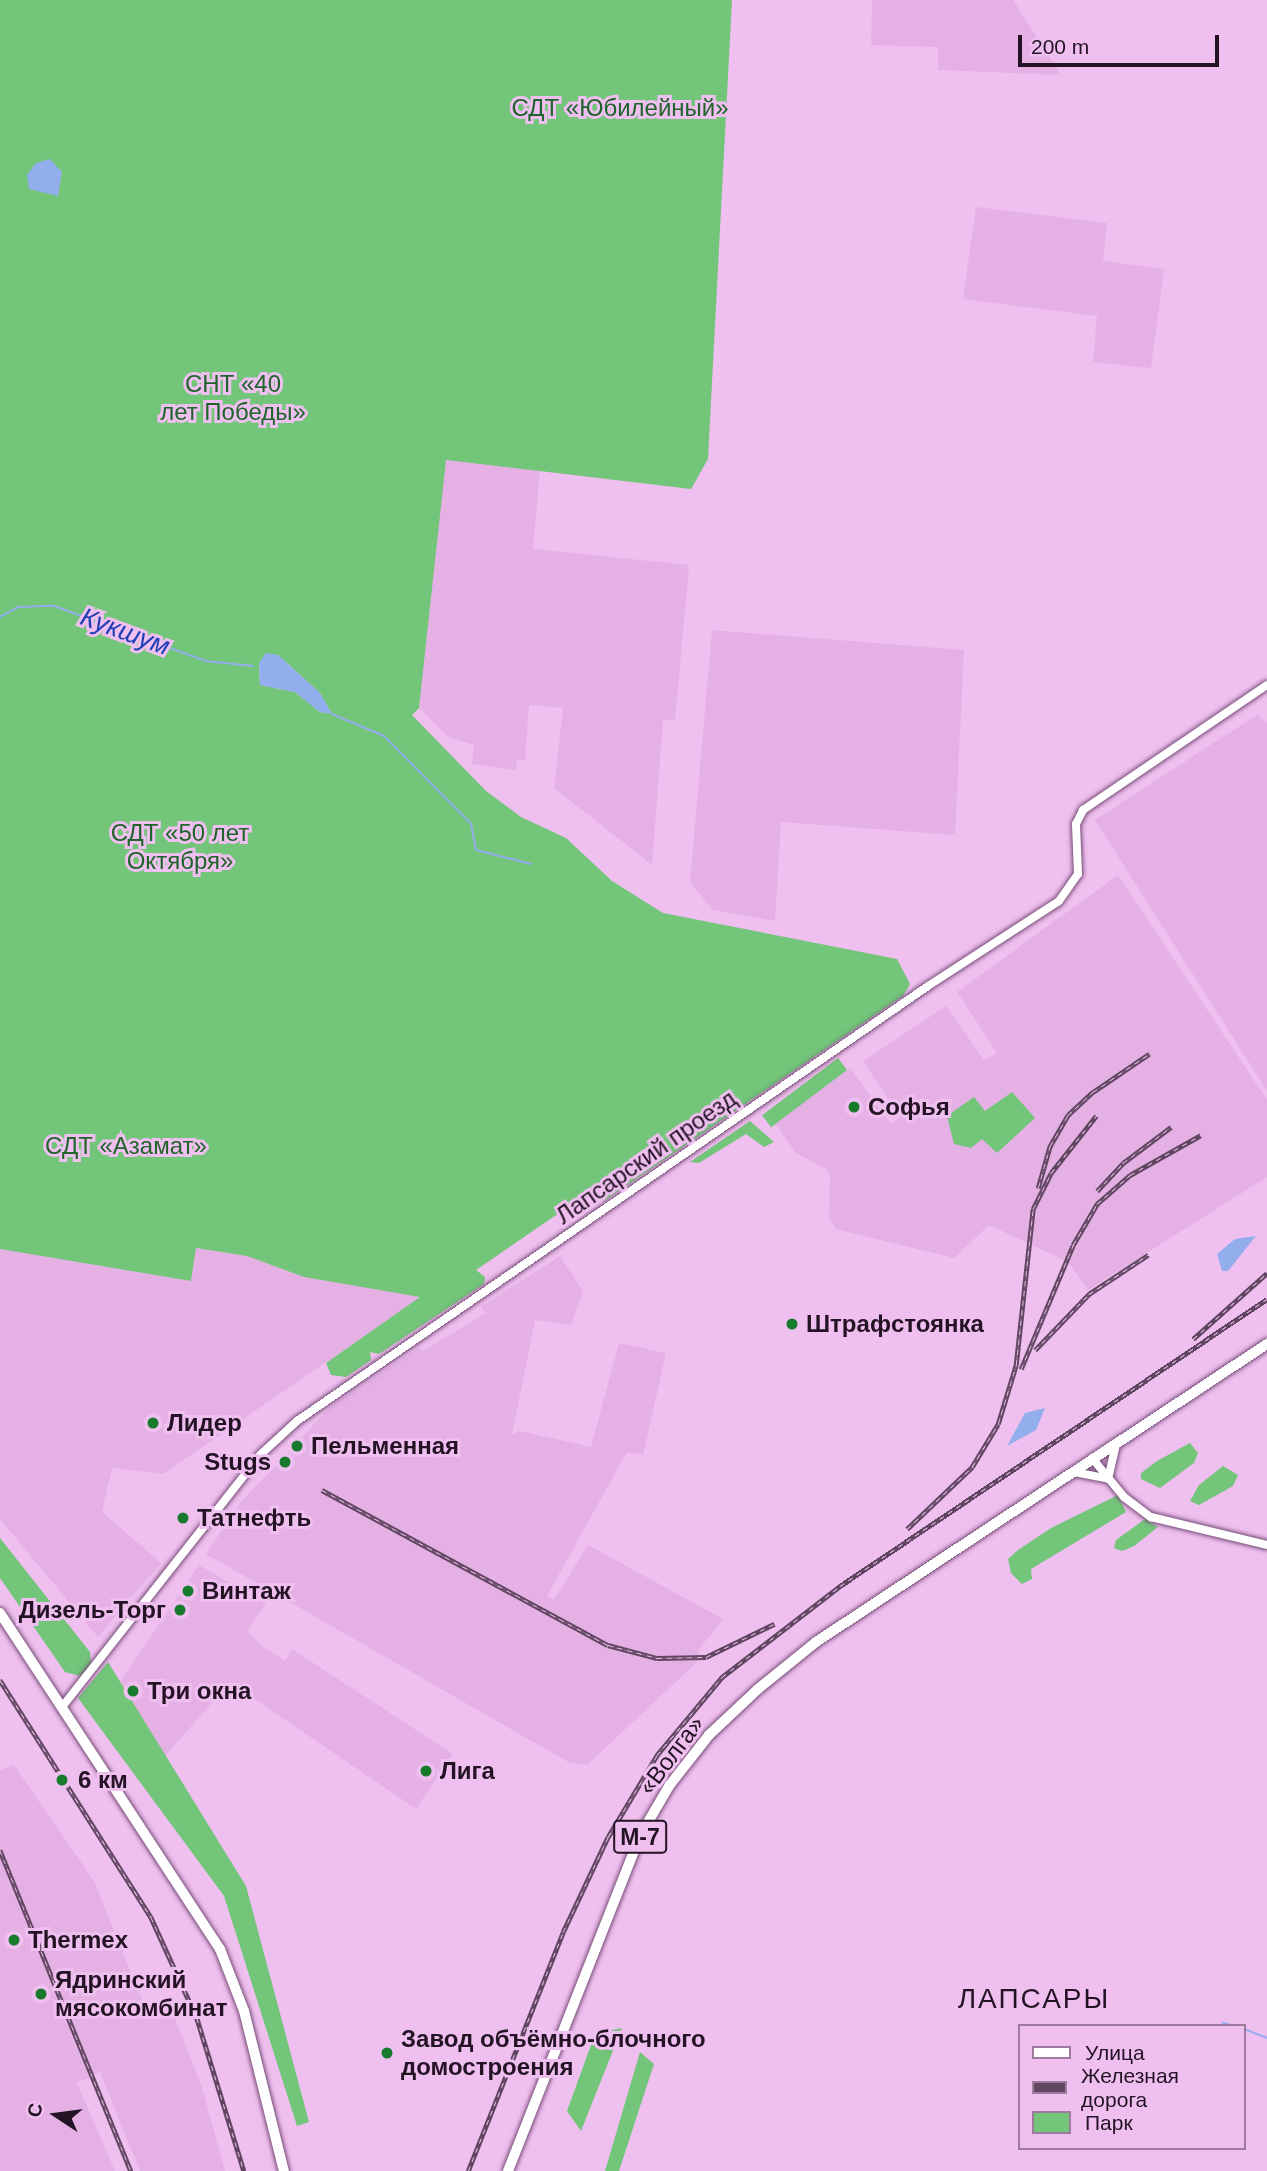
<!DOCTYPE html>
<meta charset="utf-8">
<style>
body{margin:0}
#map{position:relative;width:1267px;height:2171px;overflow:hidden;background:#efbfef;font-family:Arial,sans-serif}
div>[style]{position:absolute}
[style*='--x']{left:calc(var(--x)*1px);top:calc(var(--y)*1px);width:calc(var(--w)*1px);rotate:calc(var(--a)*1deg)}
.built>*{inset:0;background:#e5b1e5}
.green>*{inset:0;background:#73c57a;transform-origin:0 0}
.water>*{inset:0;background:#93aeed}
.stream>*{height:2px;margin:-1px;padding:0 1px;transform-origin:1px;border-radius:1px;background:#93aeed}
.roads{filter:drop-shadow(0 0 2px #764c77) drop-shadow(0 0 2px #764c77)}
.tertiary>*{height:8px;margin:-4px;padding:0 4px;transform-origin:4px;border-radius:4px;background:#fff}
.primary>*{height:10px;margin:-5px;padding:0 5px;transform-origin:5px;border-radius:5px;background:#fff}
.trunk>*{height:10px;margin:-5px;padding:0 5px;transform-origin:5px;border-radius:5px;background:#fff}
.rail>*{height:4.5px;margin-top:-2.25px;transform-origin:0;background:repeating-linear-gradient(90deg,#efbfef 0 5px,#614661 0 10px);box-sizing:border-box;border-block:2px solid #614661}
.dots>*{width:19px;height:19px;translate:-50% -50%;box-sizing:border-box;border:4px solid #efbfef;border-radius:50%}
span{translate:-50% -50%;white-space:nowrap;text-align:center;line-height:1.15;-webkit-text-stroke:6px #efbfef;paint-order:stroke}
.shield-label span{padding:2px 5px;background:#efbfef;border:2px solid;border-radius:5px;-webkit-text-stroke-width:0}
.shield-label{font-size:23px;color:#241324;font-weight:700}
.park-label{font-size:24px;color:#1f642a}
.poi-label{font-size:24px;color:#241324;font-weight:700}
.left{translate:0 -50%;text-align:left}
.right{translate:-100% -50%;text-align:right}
.street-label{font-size:24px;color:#241324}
.water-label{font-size:26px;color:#1f3fb6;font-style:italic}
.quarter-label{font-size:28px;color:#241324;letter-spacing:2px}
.legend{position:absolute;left:1018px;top:2024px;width:228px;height:126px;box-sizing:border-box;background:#efbfef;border:2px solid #9e7a9e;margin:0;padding:9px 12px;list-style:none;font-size:21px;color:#241324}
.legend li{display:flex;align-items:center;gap:14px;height:35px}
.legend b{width:35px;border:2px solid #9e7a9e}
.north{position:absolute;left:21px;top:2080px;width:70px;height:70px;-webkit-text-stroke:5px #efbfef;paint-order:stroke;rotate:283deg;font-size:19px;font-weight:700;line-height:28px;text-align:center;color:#241324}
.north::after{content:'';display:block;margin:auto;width:24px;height:32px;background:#241324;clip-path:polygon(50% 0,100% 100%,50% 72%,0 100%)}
.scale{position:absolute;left:1018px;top:35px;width:201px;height:32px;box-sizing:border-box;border:4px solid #241324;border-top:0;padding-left:9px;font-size:21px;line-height:24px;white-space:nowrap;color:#241324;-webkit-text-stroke:5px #efbfef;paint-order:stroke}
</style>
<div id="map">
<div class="built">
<div style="clip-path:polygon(872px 0,1013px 0,1061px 75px,938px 70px,938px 47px,871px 45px)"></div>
<div style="clip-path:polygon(976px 207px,1107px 223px,1103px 261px,1164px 269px,1151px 368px,1093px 362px,1097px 316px,963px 299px)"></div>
<div style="clip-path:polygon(445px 460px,540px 470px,533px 549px,689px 565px,675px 720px,663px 720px,652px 865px,554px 788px,563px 708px,529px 705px,525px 760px,517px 760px,516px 770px,472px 764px,474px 745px,448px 737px,419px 708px)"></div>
<div style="clip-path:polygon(712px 630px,964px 650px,955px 835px,781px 822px,775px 921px,713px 910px,690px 882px)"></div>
<div style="clip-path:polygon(1258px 714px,1267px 723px,1267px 1091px,1095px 820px)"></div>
<div style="clip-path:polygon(1118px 875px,1267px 1100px,1267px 1177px,1088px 1290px,1068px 1262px,989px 1225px,954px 1258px,836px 1229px,829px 1218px,830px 1177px,826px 1169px,796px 1153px,774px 1122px,850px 1068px,891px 1124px,900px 1117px,863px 1061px,946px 1006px,984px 1060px,997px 1053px,957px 992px)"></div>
<div style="clip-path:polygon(195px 1248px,247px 1256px,304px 1277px,421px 1297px,163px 1474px,112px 1468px,102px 1512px,161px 1563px,98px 1637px,0 1519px,0 1249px,191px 1281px)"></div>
<div style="clip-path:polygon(560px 1256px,583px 1291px,571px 1325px,535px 1320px,512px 1434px,520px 1431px,591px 1447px,619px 1343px,666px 1353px,643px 1455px,627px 1452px,547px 1596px,554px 1600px,588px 1545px,723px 1619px,699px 1649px,697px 1662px,587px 1765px,570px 1763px,206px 1554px,241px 1502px,332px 1405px,420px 1347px,423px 1351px,473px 1321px,485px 1313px,481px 1307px)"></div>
<div style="clip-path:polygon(199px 1565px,266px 1604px,247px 1631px,260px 1644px,285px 1661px,292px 1649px,453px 1754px,416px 1809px,230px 1682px,165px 1756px,118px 1685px)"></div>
<div style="clip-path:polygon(14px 1765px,94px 1881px,147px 2012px,169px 2003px,202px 2087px,225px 2171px,140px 2171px,100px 2072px,77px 2083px,115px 2171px,0 2171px,0 1770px)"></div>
</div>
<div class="green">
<div style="clip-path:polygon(evenodd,0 0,732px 0,708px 459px,691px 489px,446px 460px,419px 708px,412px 715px,486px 791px,521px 817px,566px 838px,612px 881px,663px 913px,897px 959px,910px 984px,903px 996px,604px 1201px,597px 1187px,476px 1270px,485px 1277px,484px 1284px,379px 1354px,370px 1352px,371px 1360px,346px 1377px,331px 1375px,326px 1363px,420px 1297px,304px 1277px,247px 1256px,196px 1248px,191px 1281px,0 1249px,0 0,278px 655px,320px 693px,331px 713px,320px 712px,295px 692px,260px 685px,259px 663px,278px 655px)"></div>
<div style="left:838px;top:1058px;width:15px;height:95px;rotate:53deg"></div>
<div style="clip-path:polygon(1012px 1092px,1035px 1118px,997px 1153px,982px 1139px,971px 1148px,954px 1144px,947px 1116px,974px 1097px,985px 1111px)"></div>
<div style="clip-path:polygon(750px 1121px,774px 1142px,764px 1147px,746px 1134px,699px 1163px,690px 1162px)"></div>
<div style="clip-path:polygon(1190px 1443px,1198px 1453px,1194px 1463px,1160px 1488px,1141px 1479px,1141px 1473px,1157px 1461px)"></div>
<div style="clip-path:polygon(1223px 1466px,1238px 1475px,1233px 1486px,1199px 1505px,1190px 1501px,1199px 1485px)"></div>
<div style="clip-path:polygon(1118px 1495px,1126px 1512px,1031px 1569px,1032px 1579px,1022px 1584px,1011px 1573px,1008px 1559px,1018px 1550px,1051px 1528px)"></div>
<div style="clip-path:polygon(1145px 1519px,1158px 1527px,1134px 1546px,1122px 1551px,1114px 1548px,1116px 1540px)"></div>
<div style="clip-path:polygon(0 1538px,90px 1652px,91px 1666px,80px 1676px,65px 1672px,0 1578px)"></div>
<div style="clip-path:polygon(108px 1662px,246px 1886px,309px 2122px,297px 2126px,224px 1896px,78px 1698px)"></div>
<div style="clip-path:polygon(622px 2028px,581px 2131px,567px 2111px,595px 2034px)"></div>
<div style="clip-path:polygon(640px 2052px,654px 2064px,619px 2171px,605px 2171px)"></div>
</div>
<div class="water">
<div style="clip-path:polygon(50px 159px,62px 172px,58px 196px,29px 189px,27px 175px,36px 163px)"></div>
<div style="clip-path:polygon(266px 653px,278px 655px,320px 693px,332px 714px,320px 712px,295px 692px,260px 685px,259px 663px)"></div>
<div style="clip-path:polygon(1256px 1236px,1228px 1271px,1222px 1271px,1217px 1254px,1235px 1239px)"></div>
<div style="clip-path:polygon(1045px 1408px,1036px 1430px,1007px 1446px,1025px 1413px)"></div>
</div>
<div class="stream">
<div style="--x:0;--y:617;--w:21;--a:-29"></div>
<div style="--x:18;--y:607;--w:36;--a:-2"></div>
<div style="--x:54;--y:606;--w:162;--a:19.9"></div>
<div style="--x:206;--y:661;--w:47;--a:6.1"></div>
<div style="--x:332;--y:714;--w:56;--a:22.9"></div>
<div style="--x:384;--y:736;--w:124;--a:45.3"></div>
<div style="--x:471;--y:824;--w:26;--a:79"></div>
<div style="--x:476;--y:850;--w:57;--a:14.3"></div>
<div style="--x:1223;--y:2023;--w:12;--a:14"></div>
<div style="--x:1244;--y:2029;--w:25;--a:21"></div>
</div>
<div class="roads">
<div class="tertiary">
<div style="--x:1092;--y:1458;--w:50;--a:50.6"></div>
<div style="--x:1124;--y:1497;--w:34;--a:37"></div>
<div style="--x:1151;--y:1517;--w:119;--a:13.6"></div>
<div style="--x:1074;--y:1472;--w:32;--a:11"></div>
<div style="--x:1108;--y:1479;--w:35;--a:-77"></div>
<div style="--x:62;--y:1707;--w:320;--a:-51.8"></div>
<div style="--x:260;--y:1455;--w:50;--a:-42.6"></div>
<div style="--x:297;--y:1421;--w:766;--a:-34.58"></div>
<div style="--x:928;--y:986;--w:156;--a:-33"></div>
<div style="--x:1059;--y:901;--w:33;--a:-55"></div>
<div style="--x:1078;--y:874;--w:50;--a:-92.3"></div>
<div style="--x:1076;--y:824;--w:16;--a:-63"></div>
<div style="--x:1083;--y:810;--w:222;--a:-34.2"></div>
</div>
<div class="primary">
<div style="--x:0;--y:1613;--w:402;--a:56.8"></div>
<div style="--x:220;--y:1949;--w:66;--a:68.8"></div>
<div style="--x:244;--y:2011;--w:165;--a:76"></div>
</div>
<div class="trunk">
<div style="--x:508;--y:2171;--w:362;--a:-68.5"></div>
<div style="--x:641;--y:1834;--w:56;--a:-59.7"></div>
<div style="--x:669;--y:1786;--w:65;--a:-51.9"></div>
<div style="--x:709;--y:1735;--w:67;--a:-43.2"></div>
<div style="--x:758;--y:1689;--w:75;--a:-39"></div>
<div style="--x:816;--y:1642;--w:541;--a:-33.45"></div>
</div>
</div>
<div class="rail">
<div style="--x:1038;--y:1188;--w:44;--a:-74.1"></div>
<div style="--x:1050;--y:1146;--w:36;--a:-60"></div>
<div style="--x:1068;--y:1115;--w:34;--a:-43"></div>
<div style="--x:1093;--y:1092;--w:68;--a:-34.2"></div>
<div style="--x:1097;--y:1191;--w:38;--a:-47"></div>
<div style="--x:1123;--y:1163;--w:60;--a:-36.9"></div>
<div style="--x:1193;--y:1339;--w:99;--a:-41.7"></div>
<div style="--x:1035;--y:1350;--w:78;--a:-46"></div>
<div style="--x:1089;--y:1294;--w:71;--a:-33.5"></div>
<div style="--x:1021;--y:1369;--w:134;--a:-67.2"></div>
<div style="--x:1073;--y:1245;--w:48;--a:-59.7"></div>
<div style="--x:1097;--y:1204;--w:44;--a:-41.3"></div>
<div style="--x:1130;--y:1175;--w:81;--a:-29.4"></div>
<div style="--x:322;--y:1490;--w:325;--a:28.5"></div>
<div style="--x:608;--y:1645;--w:51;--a:14.9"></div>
<div style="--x:657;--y:1658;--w:49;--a:-1.2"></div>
<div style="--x:706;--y:1657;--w:76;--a:-25.9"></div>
<div style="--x:907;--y:1529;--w:90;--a:-43.6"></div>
<div style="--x:972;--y:1467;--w:50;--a:-58.8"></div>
<div style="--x:998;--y:1424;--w:62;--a:-73"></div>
<div style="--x:1016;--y:1365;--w:157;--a:-83.8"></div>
<div style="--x:1033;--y:1209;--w:40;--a:-63.4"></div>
<div style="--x:1051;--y:1173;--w:73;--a:-51.7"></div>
<div style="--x:0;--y:1680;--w:281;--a:57.5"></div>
<div style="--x:151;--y:1917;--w:111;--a:65.5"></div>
<div style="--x:197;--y:2018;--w:160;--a:72.9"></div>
<div style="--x:0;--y:1850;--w:347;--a:67.8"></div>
<div style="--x:468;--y:2171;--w:257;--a:-68.3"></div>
<div style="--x:563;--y:1932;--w:105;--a:-64.7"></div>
<div style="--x:608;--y:1837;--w:96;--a:-59.1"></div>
<div style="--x:657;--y:1755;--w:102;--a:-50.2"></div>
<div style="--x:722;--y:1677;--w:149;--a:-37.6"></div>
<div style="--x:840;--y:1586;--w:514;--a:-33.91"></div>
</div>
<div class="dots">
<div style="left:854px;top:1107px;background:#177a2c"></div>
<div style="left:792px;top:1324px;background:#177a2c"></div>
<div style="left:153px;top:1423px;background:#177a2c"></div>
<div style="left:297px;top:1446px;background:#177a2c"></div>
<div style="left:285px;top:1462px;background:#177a2c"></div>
<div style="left:183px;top:1518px;background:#177a2c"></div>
<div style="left:188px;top:1591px;background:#177a2c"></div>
<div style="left:180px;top:1610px;background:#177a2c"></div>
<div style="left:133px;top:1691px;background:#177a2c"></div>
<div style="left:426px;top:1771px;background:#177a2c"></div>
<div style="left:62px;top:1780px;background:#177a2c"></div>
<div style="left:14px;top:1940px;background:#177a2c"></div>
<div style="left:41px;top:1994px;background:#177a2c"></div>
<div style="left:387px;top:2053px;background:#177a2c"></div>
</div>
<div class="shield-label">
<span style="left:640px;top:1837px">М-7</span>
</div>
<div class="park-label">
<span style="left:620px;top:108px">СДТ «Юбилейный»</span>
<span style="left:233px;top:398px">СНТ «40<br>лет Победы»</span>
<span style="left:180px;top:847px">СДТ «50 лет<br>Октября»</span>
<span style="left:126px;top:1146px">СДТ «Азамат»</span>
</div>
<div class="poi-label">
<span class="left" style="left:868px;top:1107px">Софья</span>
<span class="left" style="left:806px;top:1324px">Штрафстоянка</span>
<span class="left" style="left:167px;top:1423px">Лидер</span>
<span class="left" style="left:311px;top:1446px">Пельменная</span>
<span class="right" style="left:271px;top:1462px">Stugs</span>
<span class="left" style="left:197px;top:1518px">Татнефть</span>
<span class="left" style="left:202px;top:1591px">Винтаж</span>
<span class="right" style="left:166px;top:1610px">Дизель-Торг</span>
<span class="left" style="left:147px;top:1691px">Три окна</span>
<span class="left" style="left:440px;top:1771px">Лига</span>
<span class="left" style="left:78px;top:1780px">6 км</span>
<span class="left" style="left:28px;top:1940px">Thermex</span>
<span class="left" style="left:55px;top:1994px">Ядринский<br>мясокомбинат</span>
<span class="left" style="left:401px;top:2053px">Завод объёмно-блочного<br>домостроения</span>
</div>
<div class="street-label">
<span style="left:646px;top:1157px;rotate:-35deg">Лапсарский проезд</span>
<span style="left:671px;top:1755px;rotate:-53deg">«Волга»</span>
</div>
<div class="water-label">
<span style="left:125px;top:632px;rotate:20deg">Кукшум</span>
</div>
<div class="quarter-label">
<span style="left:1034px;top:1999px">ЛАПСАРЫ</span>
</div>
<ul class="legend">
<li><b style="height:9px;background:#fff"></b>Улица</li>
<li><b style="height:9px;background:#614661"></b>Железная дорога</li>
<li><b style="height:19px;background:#73c57a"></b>Парк</li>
</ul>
<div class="north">С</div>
<div class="scale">200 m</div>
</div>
